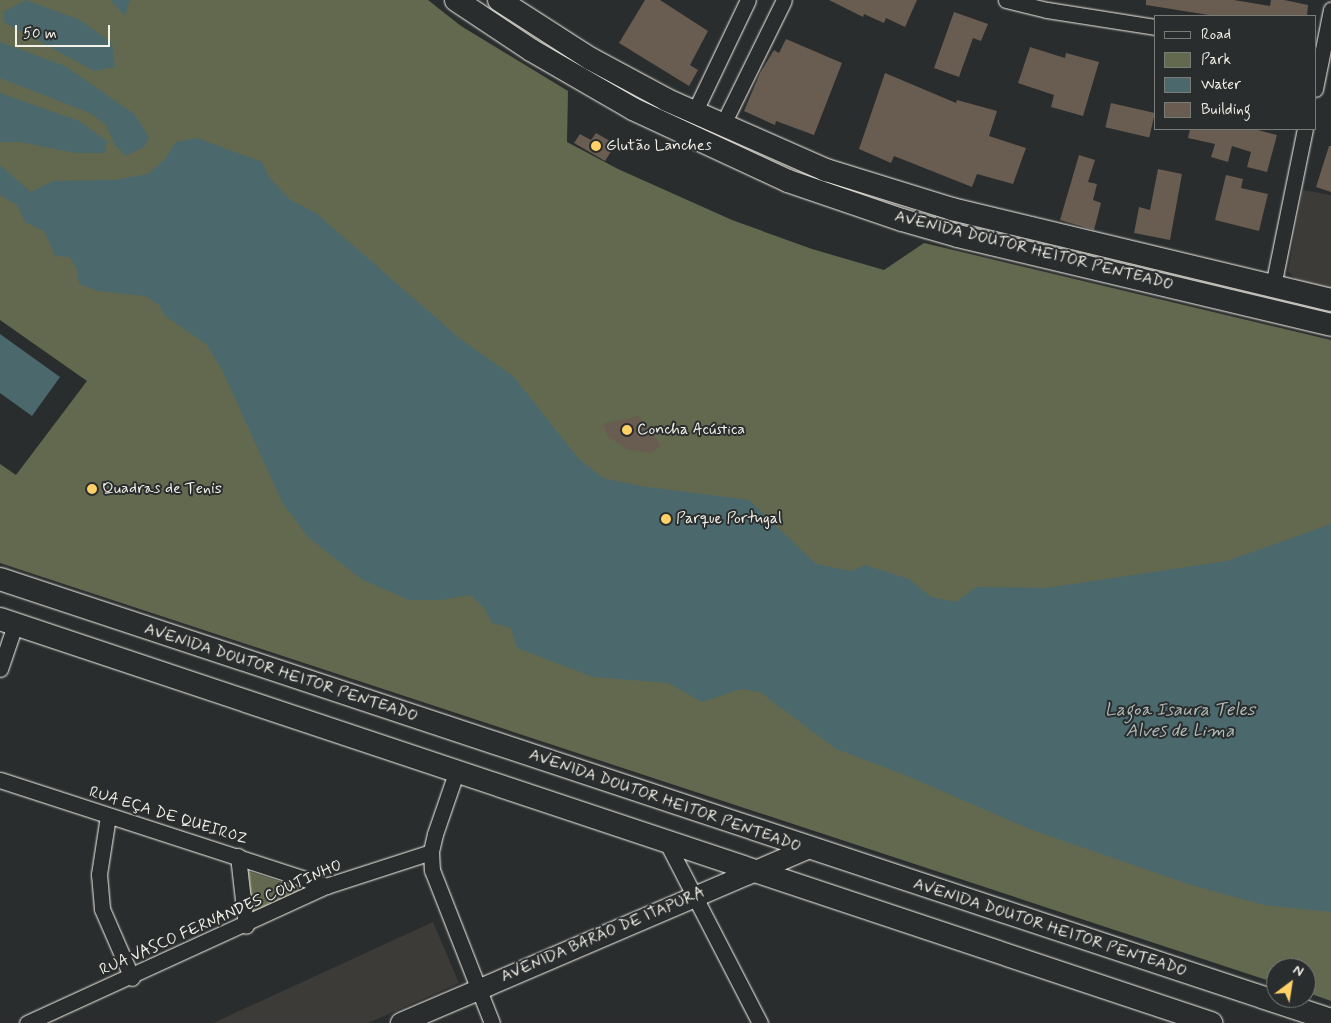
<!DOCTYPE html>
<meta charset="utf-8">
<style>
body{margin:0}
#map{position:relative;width:1331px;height:1023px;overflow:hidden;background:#2a2d2e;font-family:Mynerve,sans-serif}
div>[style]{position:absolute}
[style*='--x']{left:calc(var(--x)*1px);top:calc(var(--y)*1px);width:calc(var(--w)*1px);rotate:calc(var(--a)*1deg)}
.built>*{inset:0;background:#3d3b38}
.green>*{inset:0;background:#62694f}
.water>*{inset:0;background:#4b696d}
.building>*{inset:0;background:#695c50;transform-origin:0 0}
.roads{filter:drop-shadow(0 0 1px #f4f1e8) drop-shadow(0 0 1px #f4f1e8)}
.minor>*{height:15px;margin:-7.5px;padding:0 7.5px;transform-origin:7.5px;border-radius:7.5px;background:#2a2d2e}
.secondary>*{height:20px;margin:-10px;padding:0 10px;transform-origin:10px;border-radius:10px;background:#2a2d2e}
.primary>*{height:22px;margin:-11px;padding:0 11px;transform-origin:11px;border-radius:11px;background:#2a2d2e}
.dots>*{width:14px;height:14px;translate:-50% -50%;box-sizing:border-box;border:2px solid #2a2d2e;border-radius:50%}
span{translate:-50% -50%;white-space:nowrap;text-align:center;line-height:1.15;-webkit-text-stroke:4px #2a2d2e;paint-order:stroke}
.poi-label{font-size:16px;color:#f4f1e8}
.left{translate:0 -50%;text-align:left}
.street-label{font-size:16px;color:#f4f1e8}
.water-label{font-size:18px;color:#b0bbb7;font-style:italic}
.legend{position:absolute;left:1154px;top:15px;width:162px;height:115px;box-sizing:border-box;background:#2a2d2e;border:1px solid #7b7b78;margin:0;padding:6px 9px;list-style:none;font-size:15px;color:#f4f1e8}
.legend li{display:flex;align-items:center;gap:10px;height:25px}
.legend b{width:25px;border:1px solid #7b7b78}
.north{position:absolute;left:1266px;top:958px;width:50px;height:50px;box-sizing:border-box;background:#2a2d2e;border:1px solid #7b7b78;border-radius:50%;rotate:31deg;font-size:14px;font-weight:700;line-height:20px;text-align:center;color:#f4f1e8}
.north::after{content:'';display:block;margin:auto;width:18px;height:22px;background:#ffd166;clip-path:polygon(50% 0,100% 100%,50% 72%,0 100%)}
.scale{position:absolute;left:15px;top:25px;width:95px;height:22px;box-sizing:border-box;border:2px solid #f4f1e8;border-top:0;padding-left:6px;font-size:15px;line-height:18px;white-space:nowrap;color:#f4f1e8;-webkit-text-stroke:4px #2a2d2e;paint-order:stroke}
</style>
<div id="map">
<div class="built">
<div style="clip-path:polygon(1303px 190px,1331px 195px,1331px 294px,1302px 287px,1288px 271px)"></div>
<div style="clip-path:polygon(433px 922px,459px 983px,368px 1023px,213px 1023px)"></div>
</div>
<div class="green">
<div style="clip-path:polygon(0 0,428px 0,461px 26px,568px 91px,567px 142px,618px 169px,732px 220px,812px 249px,884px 270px,924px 243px,1331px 340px,1331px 1001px,1306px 992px,1306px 968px,1276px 968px,1276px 983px,0 563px,0 464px,16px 475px,87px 381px,0 320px)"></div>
<div style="clip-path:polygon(241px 869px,304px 889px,249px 915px)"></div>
</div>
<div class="water">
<div style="clip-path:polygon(26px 0,80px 20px,112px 43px,115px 67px,94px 71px,4px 22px,3px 12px)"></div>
<div style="clip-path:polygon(110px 0,130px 0,125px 16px)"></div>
<div style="clip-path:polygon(0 42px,65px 66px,134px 114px,149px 137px,144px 147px,126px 156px,115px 145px,106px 125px,90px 113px,0 78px)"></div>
<div style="clip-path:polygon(0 93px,79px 121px,107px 141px,105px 153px,75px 153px,21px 142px,0 142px)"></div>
<div style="clip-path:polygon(197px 138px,262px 162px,269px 177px,289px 199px,316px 213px,459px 338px,513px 376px,578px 458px,603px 478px,640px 486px,749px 500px,816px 564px,851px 571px,865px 565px,909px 579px,931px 597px,956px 602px,976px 587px,1046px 588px,1227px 561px,1331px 524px,1331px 912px,1264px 905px,1191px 885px,1032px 830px,905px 775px,836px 749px,760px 692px,741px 689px,702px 702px,668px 683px,593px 677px,517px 648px,511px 628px,492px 623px,484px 608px,470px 595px,441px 600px,409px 600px,361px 579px,308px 537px,282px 502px,222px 370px,206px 344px,165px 316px,159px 305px,145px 296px,98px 291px,79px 284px,77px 270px,70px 257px,55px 256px,44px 231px,25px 222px,17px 205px,0 195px,0 165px,31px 192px,53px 181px,114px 180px,148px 174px,165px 159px,176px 142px)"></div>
<div style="clip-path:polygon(0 334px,60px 377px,32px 416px,0 393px)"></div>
</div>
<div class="building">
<div style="clip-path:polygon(645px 0,660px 0,708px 31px,690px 65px,698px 70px,689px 86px,619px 43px)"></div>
<div style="clip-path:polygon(829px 0,917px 0,905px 27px,886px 18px,884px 23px,864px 14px,863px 17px)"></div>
<div style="clip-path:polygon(1146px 0,1234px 0,1270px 6px,1271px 0,1284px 0,1308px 5px,1307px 16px,1215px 16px,1146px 5px)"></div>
<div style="clip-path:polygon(954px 12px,988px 24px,981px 41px,973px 38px,959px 77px,934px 68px)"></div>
<div style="clip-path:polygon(786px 39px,842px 63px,814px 135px,776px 121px,775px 125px,744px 111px,760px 73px,774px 50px,779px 53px)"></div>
<div style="clip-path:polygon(1030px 47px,1065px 58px,1066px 53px,1099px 62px,1083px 116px,1051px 107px,1054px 95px,1018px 83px)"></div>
<div style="clip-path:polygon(885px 73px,956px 103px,957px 100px,997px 111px,989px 136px,1026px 148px,1013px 184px,977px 174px,972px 187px,894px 156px,891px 163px,859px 149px)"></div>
<div style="left:1111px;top:103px;width:45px;height:25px;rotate:13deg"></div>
<div style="clip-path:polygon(1190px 129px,1254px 129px,1277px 135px,1267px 172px,1247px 167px,1251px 152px,1232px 146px,1228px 162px,1211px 157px,1215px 144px,1188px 138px)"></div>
<div style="clip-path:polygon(596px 133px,610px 141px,612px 150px,605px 161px,574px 143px,580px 134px,591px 140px)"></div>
<div style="clip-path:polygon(1329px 146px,1331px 146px,1331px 192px,1316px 187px)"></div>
<div style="clip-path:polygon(1079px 155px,1095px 160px,1088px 182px,1097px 184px,1093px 200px,1101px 203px,1094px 230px,1060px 220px)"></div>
<div style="clip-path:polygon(1158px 169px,1182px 174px,1170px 240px,1134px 233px,1139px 207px,1150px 210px)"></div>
<div style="clip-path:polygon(1226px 175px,1243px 179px,1241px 188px,1268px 194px,1259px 231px,1215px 220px)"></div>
<div style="clip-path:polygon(639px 416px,661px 446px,650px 453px,626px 449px,608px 436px,603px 424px)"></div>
</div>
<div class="roads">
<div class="minor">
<div style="--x:1006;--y:0;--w:42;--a:13.7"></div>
<div style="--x:1047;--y:10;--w:109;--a:8.9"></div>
<div style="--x:1315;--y:89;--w:81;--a:-78.6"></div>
<div style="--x:694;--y:113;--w:125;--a:-64.5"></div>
<div style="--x:722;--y:126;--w:140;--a:-63.8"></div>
<div style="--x:1273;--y:286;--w:160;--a:-78.5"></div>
<div style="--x:0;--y:669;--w:46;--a:-71.2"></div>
<div style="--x:456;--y:773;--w:65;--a:109"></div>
<div style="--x:435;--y:834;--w:18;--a:103"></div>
<div style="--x:431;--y:852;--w:18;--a:87"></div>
<div style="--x:432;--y:870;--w:164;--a:68.6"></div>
<div style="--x:0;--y:780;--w:343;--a:18"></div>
<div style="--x:108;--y:816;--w:59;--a:98.8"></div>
<div style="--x:99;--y:874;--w:35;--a:85"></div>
<div style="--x:102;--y:909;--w:75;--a:66.5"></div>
<div style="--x:665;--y:839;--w:207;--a:62.7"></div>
<div style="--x:238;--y:856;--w:70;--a:83.5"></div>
<div style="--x:27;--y:1023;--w:329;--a:-24.6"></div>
<div style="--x:326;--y:886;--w:110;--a:-17.9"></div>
</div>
<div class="secondary">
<div style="--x:401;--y:1023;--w:441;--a:-23.2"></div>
</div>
<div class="primary">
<div style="--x:456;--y:0;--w:90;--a:33.7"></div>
<div style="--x:531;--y:50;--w:118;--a:30"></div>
<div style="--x:633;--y:109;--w:171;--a:24.9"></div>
<div style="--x:788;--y:181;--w:120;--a:18.9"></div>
<div style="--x:902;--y:220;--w:58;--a:15.9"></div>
<div style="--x:958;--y:236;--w:383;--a:13.4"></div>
<div style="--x:499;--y:0;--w:109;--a:32.7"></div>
<div style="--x:591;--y:59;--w:86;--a:28.3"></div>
<div style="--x:667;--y:100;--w:174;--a:23.8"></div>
<div style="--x:826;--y:170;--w:132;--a:17.2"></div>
<div style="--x:952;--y:209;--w:390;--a:13.5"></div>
<div style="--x:0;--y:579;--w:1402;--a:18.33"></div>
<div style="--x:0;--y:619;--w:1277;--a:18.45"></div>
</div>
</div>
<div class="dots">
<div style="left:596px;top:146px;background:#ffd166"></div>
<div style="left:627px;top:430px;background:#ffd166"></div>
<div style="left:92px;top:489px;background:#ffd166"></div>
<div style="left:666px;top:519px;background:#ffd166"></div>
</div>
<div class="poi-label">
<span class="left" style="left:606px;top:146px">Glutão Lanches</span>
<span class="left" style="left:637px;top:430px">Concha Acústica</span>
<span class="left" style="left:102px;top:489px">Quadras de Tenis</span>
<span class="left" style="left:676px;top:519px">Parque Portugal</span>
</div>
<div class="street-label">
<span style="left:1034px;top:251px;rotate:14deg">AVENIDA DOUTOR HEITOR PENTEADO</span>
<span style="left:281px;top:673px;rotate:18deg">AVENIDA DOUTOR HEITOR PENTEADO</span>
<span style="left:665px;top:801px;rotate:19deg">AVENIDA DOUTOR HEITOR PENTEADO</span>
<span style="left:168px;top:816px;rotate:17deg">RUA EÇA DE QUEIROZ</span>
<span style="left:221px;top:918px;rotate:-24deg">RUA VASCO FERNANDES COUTINHO</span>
<span style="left:1050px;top:928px;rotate:18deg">AVENIDA DOUTOR HEITOR PENTEADO</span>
<span style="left:603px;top:935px;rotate:-23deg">AVENIDA BARÃO DE ITAPURA</span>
</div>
<div class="water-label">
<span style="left:1180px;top:721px">Lagoa Isaura Teles<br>Alves de Lima</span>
</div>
<ul class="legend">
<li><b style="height:6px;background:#2a2d2e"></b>Road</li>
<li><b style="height:14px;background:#62694f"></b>Park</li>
<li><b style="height:14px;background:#4b696d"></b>Water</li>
<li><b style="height:14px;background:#695c50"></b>Building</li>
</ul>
<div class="north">N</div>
<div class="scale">50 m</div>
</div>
